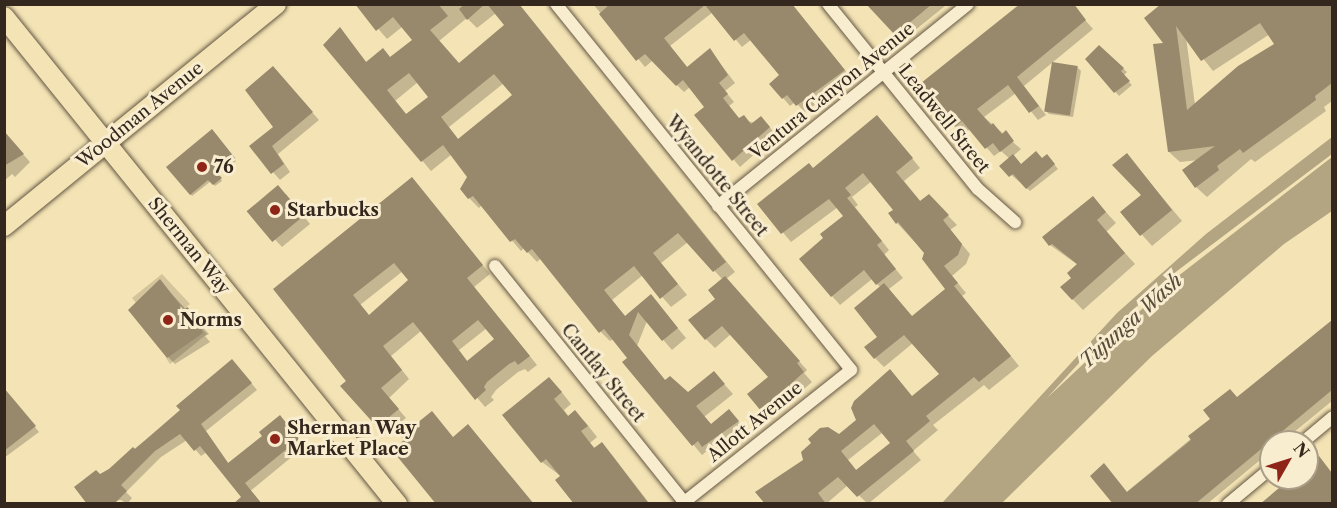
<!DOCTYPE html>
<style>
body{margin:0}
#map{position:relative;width:1337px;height:508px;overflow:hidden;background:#f4e4b5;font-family:"Libre Caslon Text",serif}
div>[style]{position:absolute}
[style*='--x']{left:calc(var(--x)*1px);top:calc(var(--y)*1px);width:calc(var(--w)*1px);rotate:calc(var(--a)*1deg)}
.green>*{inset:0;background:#d3c49b}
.water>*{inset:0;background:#b3a482}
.shadow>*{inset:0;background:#0003}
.building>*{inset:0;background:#98896d;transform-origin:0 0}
.roads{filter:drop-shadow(0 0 2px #645644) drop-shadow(0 0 2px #645644)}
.street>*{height:12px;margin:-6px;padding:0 6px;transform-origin:6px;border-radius:6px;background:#f8edcf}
.primary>*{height:20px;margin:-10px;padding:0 10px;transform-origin:10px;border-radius:10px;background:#f4e4b5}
.dots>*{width:16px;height:16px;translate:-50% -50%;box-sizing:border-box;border:3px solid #f8edcf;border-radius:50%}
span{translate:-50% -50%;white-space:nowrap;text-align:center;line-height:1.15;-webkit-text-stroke:6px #f8edcf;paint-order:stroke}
.street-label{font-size:18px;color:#34271e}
.poi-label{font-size:18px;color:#34271e;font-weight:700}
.left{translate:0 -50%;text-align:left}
.water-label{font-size:20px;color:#5a4c3c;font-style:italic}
.frame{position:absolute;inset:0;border:6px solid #34271e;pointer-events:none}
.north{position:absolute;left:1259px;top:430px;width:60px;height:60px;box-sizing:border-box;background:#f8edcf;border:2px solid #aa9e88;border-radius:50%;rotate:51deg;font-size:16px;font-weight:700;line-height:24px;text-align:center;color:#34271e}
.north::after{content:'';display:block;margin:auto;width:21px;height:27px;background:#8f2418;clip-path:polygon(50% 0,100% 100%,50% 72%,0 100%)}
</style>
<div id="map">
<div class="green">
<div style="clip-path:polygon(162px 274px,190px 304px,184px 309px,186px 312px,136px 303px,132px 298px)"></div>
<div style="clip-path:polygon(201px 328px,207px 334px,170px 364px,166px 358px)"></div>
</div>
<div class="water">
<div style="clip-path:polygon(1332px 137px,1332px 154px,1177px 271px,1100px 340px,1047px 398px,1173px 280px,1332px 157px,1332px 211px,1284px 244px,1152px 356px,1002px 503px,942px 503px,1117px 313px,1206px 234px)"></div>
</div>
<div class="shadow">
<div style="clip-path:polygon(evenodd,357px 4px,519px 4px,735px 272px,726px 279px,807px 370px,804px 373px,812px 382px,771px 418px,762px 410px,770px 377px,731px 334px,715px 348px,706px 339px,723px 280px,688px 242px,661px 263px,687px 295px,671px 307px,643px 275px,612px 300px,626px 317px,651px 296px,686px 338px,672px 350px,647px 321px,637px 346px,666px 381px,688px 394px,714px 373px,733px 394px,704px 417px,712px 425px,738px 421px,747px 431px,713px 455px,708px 450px,702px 455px,624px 362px,629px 358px,613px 339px,610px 341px,601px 332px,541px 258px,537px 262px,524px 248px,521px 251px,482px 205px,479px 208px,469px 198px,462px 189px,468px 177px,452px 154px,431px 171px,325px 45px,340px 29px,367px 63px,391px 59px,414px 41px,402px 27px,387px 39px,357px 4px,496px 13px,506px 25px,460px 65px,439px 41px,467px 18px,477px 28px,496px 13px,357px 4px,418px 82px,430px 97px,407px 115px,395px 101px,418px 82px,357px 4px,504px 83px,514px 95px,459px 140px,449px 127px,504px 83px)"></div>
<div style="clip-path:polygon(593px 4px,792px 4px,851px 78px,805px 112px,795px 102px,790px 106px,771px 84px,781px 76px,752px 39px,742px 47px,713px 12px,670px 46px,688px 68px,710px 50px,735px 83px,725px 91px,734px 102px,729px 106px,739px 120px,768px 125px,776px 135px,740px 167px,696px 115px,706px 107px,690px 87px,684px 92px,652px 61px,645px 67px)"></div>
<div style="clip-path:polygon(868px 4px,943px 4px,945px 6px,903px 40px)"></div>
<div style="clip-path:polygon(1071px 4px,1093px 29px,1024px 86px,1046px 115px,1038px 120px,1016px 93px,984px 117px,1021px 149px,1013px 156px,1021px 165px,1051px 160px,1058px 169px,1030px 191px,1001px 166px,1010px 159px,1001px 151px,994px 156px,970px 129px,964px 134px,956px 126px)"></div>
<div style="clip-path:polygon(evenodd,1164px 4px,1332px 4px,1332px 101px,1324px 107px,1326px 111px,1255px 162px,1251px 159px,1207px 197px,1196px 187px,1199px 160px,1180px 162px,1169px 152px,1164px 4px,1270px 34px,1276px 44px,1195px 105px,1186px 37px,1213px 71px,1270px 34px)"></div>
<div style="clip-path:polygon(1100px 47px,1127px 72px,1123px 76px,1132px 85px,1119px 96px,1087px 59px)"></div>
<div style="clip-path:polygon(1077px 67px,1081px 71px,1073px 117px,1049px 114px,1045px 110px)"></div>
<div style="clip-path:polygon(280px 76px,319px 120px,278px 154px,290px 172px,280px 180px,251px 147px,275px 127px)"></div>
<div style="clip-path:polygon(evenodd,886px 126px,920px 168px,904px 181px,921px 202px,929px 196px,957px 225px,950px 230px,970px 254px,966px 264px,952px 276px,966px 293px,962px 296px,1019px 366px,989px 390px,984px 385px,933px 425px,938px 430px,913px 451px,921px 460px,868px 504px,848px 485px,826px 504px,767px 504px,839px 436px,913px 398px,941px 374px,913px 343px,884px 367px,875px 358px,881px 288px,872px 279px,840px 305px,832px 296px,825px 238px,845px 216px,838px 207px,791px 242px,759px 204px,886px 126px,872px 181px,895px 210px,897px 223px,925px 253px,947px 289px,913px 318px,889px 289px,903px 278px,884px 255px,889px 250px,855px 207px,858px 205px,852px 197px,872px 181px,886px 126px,882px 433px,892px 444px,857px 471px,848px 460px,882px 433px)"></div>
<div style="clip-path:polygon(212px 132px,236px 161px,218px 175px,222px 181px,215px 186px,211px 181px,192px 196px,169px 167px)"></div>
<div style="clip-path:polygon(4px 133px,30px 162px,15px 177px,12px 174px,4px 181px)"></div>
<div style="clip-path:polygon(1127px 155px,1182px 221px,1152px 246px,1122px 212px,1143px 195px)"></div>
<div style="clip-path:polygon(evenodd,412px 179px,490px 274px,474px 287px,537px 365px,528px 372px,525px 369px,518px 372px,496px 390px,491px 397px,494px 400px,485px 407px,421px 331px,391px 356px,409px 379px,389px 398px,406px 418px,386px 434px,276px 289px,412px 179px,403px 271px,410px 281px,370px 317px,360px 305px,403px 271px,412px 179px,487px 328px,496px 339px,468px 362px,459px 350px,487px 328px)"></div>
<div style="clip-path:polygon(286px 194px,310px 224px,282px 247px,248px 211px)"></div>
<div style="clip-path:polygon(1093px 198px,1116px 223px,1106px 232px,1135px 264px,1083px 310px,1062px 288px,1073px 278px,1078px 265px,1050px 245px)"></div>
<div style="clip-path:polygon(167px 289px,209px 334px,205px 336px,210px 342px,175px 364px,168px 357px)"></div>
<div style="clip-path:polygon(1332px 322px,1332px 401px,1282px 442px,1271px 442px,1271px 451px,1207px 504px,1112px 504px)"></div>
<div style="clip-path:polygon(238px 367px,257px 390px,206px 431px,229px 464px,286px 423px,305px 446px,243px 497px,207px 452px,201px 456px,187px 440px,161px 457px,126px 492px,132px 498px,127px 504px,121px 500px,89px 504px,100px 476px)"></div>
<div style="clip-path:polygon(4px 389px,39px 432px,4px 458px)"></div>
<div style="clip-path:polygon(560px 390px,571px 404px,564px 410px,569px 417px,575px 412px,586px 423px,597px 437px,590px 443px,596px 449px,602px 444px,612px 455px,650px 504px,570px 504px,573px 501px,562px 477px,542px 462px,504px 416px)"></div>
</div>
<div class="building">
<div style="clip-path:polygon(evenodd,355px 4px,438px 4px,448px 16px,430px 30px,459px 63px,504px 25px,487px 4px,519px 4px,726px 262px,713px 272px,678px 233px,653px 253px,678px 284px,660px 299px,634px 266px,604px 290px,625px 316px,651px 294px,678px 328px,662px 341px,638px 312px,629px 335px,665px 380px,670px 376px,688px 392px,714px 371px,725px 384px,696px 406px,711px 424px,729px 409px,739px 421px,702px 447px,698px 441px,692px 446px,622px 362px,627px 358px,604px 329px,599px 333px,532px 249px,527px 253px,515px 239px,510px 242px,473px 196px,468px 199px,460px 189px,467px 177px,443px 145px,421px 162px,323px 45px,340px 27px,366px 62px,383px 48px,390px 57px,412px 40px,393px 17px,376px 31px,355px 4px,409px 73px,428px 97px,406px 114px,387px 90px,409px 73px,355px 4px,494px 74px,512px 95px,458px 139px,441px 117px,494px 74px)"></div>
<div style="clip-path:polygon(465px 4px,485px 4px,467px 20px,459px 9px)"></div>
<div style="clip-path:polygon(610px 4px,792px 4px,845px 70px,796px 106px,787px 95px,782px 99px,769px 84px,779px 75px,744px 33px,734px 41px,705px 5px,664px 38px,687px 67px,710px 48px,728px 75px,719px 83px,728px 94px,723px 98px,739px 118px,744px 115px,751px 124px,761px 116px,770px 127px,732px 161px,694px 115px,704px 107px,683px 80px,676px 86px,645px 54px,636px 61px,599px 14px)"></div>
<div style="clip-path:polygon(866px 4px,932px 4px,895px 35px)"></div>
<div style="clip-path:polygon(1020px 4px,1074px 4px,1086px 20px,1017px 77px,1039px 106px,1029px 113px,1008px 85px,977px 109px,991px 125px,993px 123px,1002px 134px,1006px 130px,1014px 141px,1000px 152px,993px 143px,985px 149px,962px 121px,955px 127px,921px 83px)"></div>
<div style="clip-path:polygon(evenodd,1161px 4px,1332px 4px,1332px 83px,1315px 96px,1316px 100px,1243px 153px,1240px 149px,1217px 166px,1219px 170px,1195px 188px,1182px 170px,1215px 146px,1168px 152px,1153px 44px,1163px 43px,1144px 18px,1161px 4px,1260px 23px,1274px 44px,1238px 66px,1187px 110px,1176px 26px,1201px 61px,1260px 23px)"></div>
<div style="clip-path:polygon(1099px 45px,1124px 68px,1121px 71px,1130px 81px,1114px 93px,1085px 59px)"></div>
<div style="left:1052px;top:62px;width:26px;height:50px;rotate:9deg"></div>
<div style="clip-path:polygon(273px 66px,313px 112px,272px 146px,284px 164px,271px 174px,249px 146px,273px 127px,245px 90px)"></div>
<div style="clip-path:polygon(evenodd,877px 115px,913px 158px,896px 172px,920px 201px,929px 194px,949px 215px,943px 220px,962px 244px,958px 255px,944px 266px,958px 283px,954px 286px,1011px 356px,979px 382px,974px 377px,926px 416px,930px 421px,906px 441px,914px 451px,857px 497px,838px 477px,818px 493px,826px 504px,765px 504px,755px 492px,803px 460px,801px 452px,811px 443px,808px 439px,820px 428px,828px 427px,839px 434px,856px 420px,851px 408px,854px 401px,890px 369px,912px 396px,939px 374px,904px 335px,874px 359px,864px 347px,877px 337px,854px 308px,884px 283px,912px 316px,945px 289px,922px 259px,924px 253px,898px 222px,896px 224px,888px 213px,893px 210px,863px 173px,845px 188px,851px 195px,847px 198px,882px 241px,877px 245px,896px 269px,876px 285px,864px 270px,831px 297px,799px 259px,823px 238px,820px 234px,843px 216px,829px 199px,781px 234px,757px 204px,809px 163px,813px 168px,877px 115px,874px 424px,890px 443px,856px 470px,841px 451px,874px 424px)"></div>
<div style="clip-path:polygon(212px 129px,235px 158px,217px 173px,222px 178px,213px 185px,208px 180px,190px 195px,166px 167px)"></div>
<div style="clip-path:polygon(4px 131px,24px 154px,4px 166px)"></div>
<div style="clip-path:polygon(1036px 151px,1042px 158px,1047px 154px,1055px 164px,1026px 189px,1013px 174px,1009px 177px,999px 166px,1013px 154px,1021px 164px)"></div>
<div style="clip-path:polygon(1127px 153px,1172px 210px,1140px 236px,1120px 212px,1141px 195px,1112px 165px)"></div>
<div style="clip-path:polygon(evenodd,412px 177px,483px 265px,467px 278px,530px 356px,518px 365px,515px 361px,509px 364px,487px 382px,484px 387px,486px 390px,475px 400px,413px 322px,383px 346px,402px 370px,381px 388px,399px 409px,377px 427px,340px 386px,346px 381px,273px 289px,412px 177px,394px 263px,408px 280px,369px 315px,353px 295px,394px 263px,412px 177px,478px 320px,494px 339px,467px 361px,452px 341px,478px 320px)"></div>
<div style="left:278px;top:185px;width:40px;height:41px;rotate:50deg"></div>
<div style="clip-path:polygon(1093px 196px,1106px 212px,1097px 220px,1125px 253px,1072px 300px,1060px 287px,1071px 278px,1067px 273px,1077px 264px,1052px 244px,1049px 246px,1042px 237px)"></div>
<div style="clip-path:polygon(725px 276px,800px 361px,797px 363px,804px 372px,761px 411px,747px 394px,768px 377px,722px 326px,705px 340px,688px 320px,715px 299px,708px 290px)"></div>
<div style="clip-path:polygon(160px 279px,184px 310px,187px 307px,196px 315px,203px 333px,167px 358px,128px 310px)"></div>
<div style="clip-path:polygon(1332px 320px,1332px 390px,1195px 504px,1113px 504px,1090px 476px,1104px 463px,1127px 492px,1191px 440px,1188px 436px,1210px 419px,1203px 410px,1230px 389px,1237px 397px)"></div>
<div style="clip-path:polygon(232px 359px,252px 383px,201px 424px,228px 463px,262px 436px,259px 432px,280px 415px,299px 439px,245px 483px,262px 504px,233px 504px,241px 497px,200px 446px,194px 451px,180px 434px,155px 451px,121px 485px,127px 491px,114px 504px,87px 504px,74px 487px,96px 470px,100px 474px,109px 469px,133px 447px,135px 449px,180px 410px,176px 406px)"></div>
<div style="clip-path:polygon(549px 377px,562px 392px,554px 399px,568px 416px,575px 410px,588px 426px,581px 431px,594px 448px,602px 442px,649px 504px,574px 504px,555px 480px,560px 476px,546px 459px,541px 463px,502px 415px)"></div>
<div style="clip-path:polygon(4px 388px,36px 426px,4px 451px)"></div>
<div style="clip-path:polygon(432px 411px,453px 437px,468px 424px,534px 504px,436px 504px,392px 450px,404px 440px,401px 436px)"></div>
<div style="clip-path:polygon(1319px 456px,1332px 473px,1332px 504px,1260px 504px,1291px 478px,1307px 478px,1307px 465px)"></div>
</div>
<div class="roads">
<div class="street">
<div style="--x:556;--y:4;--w:470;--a:51.1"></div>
<div style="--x:851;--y:370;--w:216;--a:141.6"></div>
<div style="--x:828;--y:4;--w:238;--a:51"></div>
<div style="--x:978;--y:189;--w:50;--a:41.7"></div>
<div style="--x:718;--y:206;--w:321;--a:-38.9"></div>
<div style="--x:495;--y:266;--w:302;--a:51.3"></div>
<div style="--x:1303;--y:442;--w:38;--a:-40"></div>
<div style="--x:1228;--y:504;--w:56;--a:-39.9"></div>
</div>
<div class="primary">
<div style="--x:4;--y:17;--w:626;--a:51.1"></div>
<div style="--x:4;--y:226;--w:351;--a:-39.2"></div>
</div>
</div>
<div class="dots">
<div style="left:202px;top:167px;background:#8f2418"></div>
<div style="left:275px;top:210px;background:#8f2418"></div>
<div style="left:168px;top:320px;background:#8f2418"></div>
<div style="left:275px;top:439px;background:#8f2418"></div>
</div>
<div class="street-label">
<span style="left:832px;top:91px;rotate:-39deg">Ventura Canyon Avenue</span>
<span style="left:140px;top:115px;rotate:-39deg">Woodman Avenue</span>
<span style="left:944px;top:119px;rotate:51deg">Leadwell Street</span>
<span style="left:717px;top:176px;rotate:51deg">Wyandotte Street</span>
<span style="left:189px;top:246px;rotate:51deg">Sherman Way</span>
<span style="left:603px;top:373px;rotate:51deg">Cantlay Street</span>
<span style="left:755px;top:422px;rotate:-39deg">Allott Avenue</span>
</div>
<div class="poi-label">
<span class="left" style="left:214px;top:167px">76</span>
<span class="left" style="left:287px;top:210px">Starbucks</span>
<span class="left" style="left:180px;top:320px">Norms</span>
<span class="left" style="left:287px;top:439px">Sherman Way<br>Market Place</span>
</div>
<div class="water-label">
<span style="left:1131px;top:321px;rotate:-42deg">Tujunga Wash</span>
</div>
<div class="frame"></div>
<div class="north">N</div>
</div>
